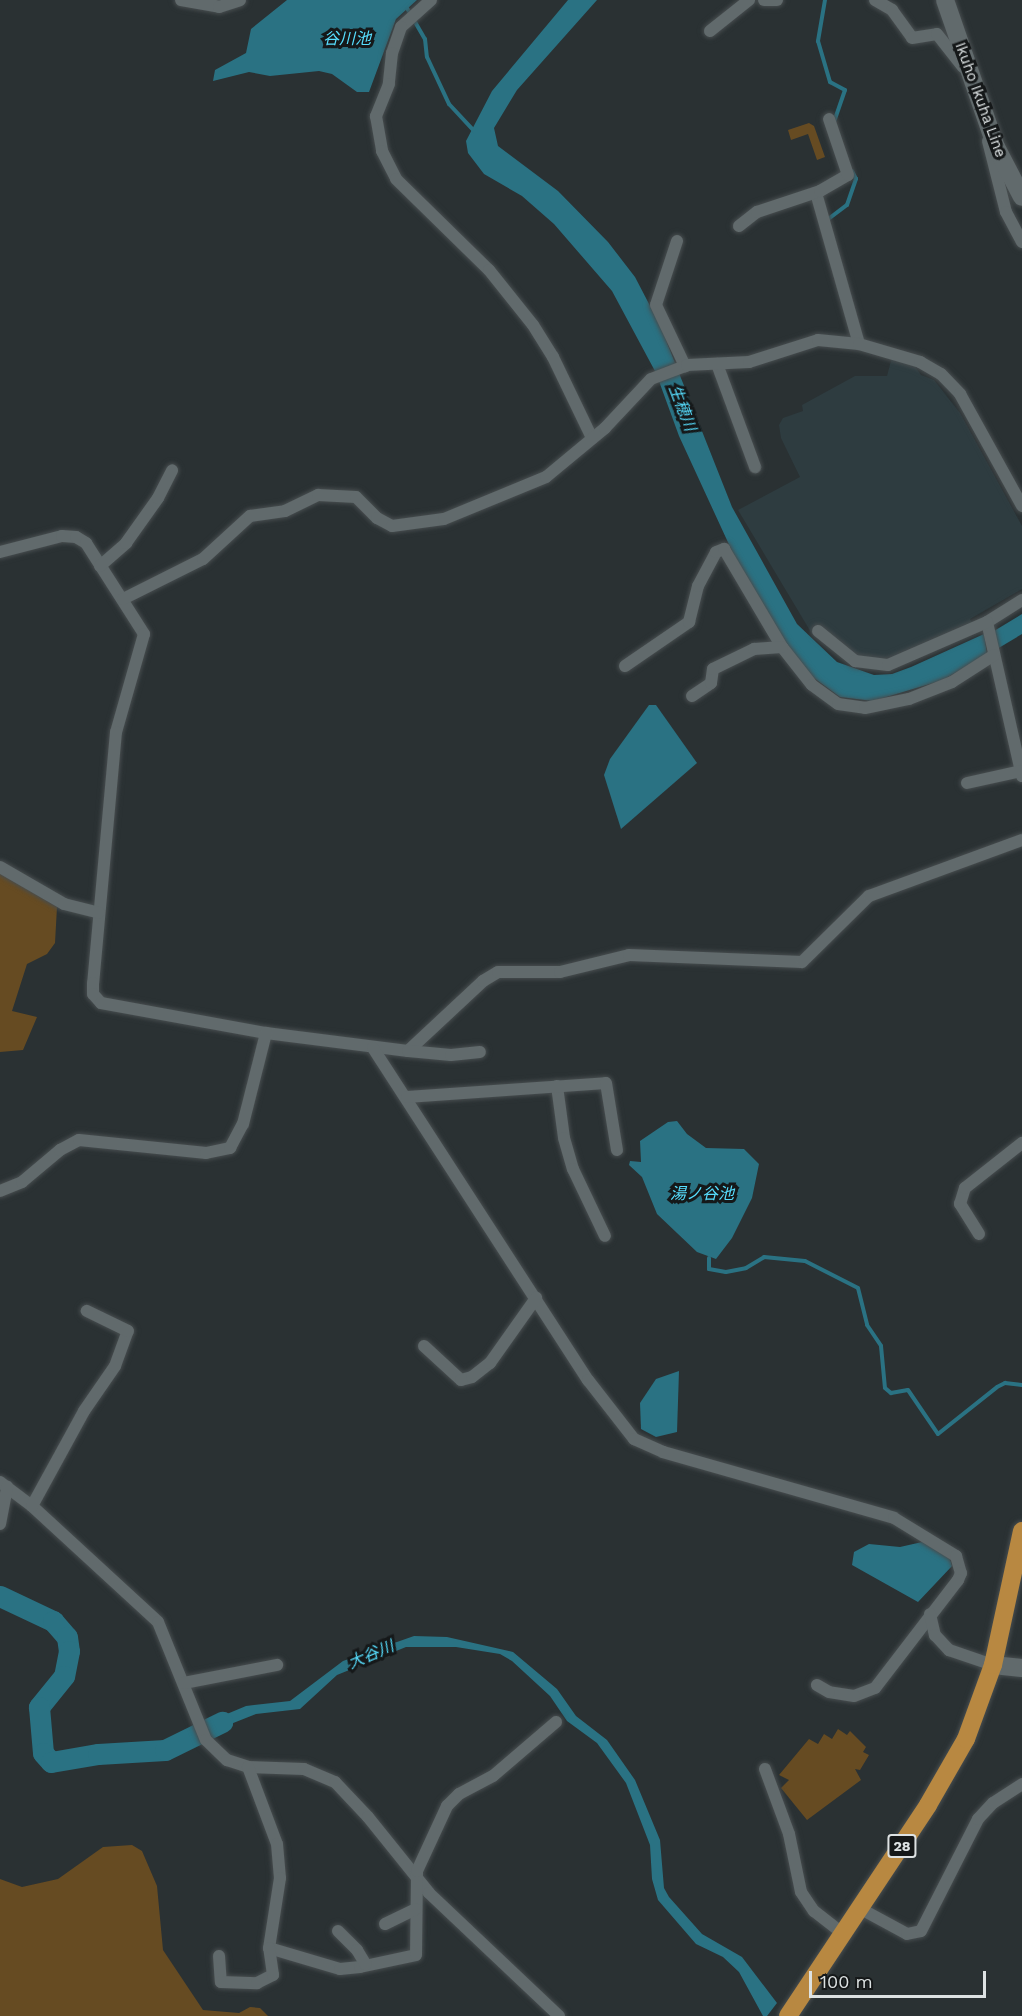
<!DOCTYPE html>
<meta charset="utf-8">
<style>
body{margin:0}
#map{position:relative;width:1022px;height:2016px;overflow:hidden;background:#2a3133;font-family:"Work Sans","Noto Sans JP",sans-serif}
div>[style]{position:absolute}
[style*='--x']{left:calc(var(--x)*1px);top:calc(var(--y)*1px);width:calc(var(--w)*1px);rotate:calc(var(--a)*1deg)}
.built>*{inset:0;background:#2e3c40}
.green>*{inset:0;background:#664b22}
.water>*{inset:0;background:#2a7283}
.stream>*{height:4px;margin:-2px;padding:0 2px;transform-origin:2px;border-radius:2px;background:#2a7283}
.river>*{height:21px;margin:-10.5px;padding:0 10.5px;transform-origin:10.5px;border-radius:10.5px;background:#2a7283}
.roads{filter:drop-shadow(0 0 2px #474d4f) drop-shadow(0 0 2px #474d4f)}
.street>*{height:12px;margin:-6px;padding:0 6px;transform-origin:6px;border-radius:6px;background:#616a6c}
.secondary>*{height:18px;margin:-9px;padding:0 9px;transform-origin:9px;border-radius:9px;background:#616a6c}
.highway>*{height:18px;margin:-9px;padding:0 9px;transform-origin:9px;border-radius:9px;background:#b88841}
span{translate:-50% -50%;white-space:nowrap;text-align:center;line-height:1.15;-webkit-text-stroke:6px #151819;paint-order:stroke}
.shield-label span{padding:2px 4px;background:#151819;border:2px solid;border-radius:4px;-webkit-text-stroke-width:0}
.shield-label{font-size:14px;color:#dde2e3;font-weight:700}
.street-label{font-size:15px;color:#dde2e3}
.water-label{font-size:16px;color:#57defe;font-style:italic}
.scale{position:absolute;left:809px;top:1971px;width:177px;height:27px;box-sizing:border-box;border:3px solid #dde2e3;border-top:0;padding-left:8px;font-size:18px;line-height:21px;white-space:nowrap;color:#dde2e3;-webkit-text-stroke:4px #151819;paint-order:stroke}
</style>
<div id="map">
<div class="built">
<div style="clip-path:polygon(892px 357px,912px 362px,921px 375px,934px 380px,960px 413px,1022px 526px,1022px 589px,970px 619px,974px 625px,908px 656px,862px 660px,824px 629px,812px 634px,738px 510px,800px 477px,781px 438px,779px 425px,783px 418px,803px 411px,802px 405px,855px 376px,887px 376px)"></div>
</div>
<div class="green">
<div style="clip-path:polygon(809px 123px,814px 126px,825px 157px,817px 160px,808px 134px,791px 140px,788px 130px)"></div>
<div style="clip-path:polygon(0 873px,57px 907px,55px 943px,47px 954px,27px 964px,12px 1011px,37px 1017px,23px 1050px,0 1052px)"></div>
<div style="clip-path:polygon(838px 1729px,847px 1735px,850px 1731px,866px 1747px,863px 1752px,869px 1755px,860px 1770px,855px 1769px,861px 1780px,807px 1820px,781px 1788px,789px 1780px,779px 1775px,809px 1739px,818px 1744px,824px 1734px,832px 1739px)"></div>
<div style="clip-path:polygon(132px 1845px,142px 1851px,157px 1886px,163px 1950px,203px 2010px,239px 2013px,250px 2007px,260px 2008px,268px 2016px,0 2016px,0 1879px,22px 1887px,58px 1879px,103px 1847px)"></div>
</div>
<div class="water">
<div style="clip-path:polygon(287px 0,417px 0,396px 19px,369px 92px,357px 92px,332px 74px,319px 71px,270px 76px,249px 72px,213px 81px,215px 70px,246px 53px,251px 29px)"></div>
<div style="clip-path:polygon(568px 0,597px 0,517px 90px,494px 128px,498px 146px,558px 191px,608px 242px,635px 277px,660px 325px,732px 507px,797px 624px,837px 662px,874px 675px,892px 674px,911px 667px,984px 634px,987px 654px,943px 680px,873px 701px,840px 697px,814px 678px,790px 652px,732px 551px,679px 436px,656px 373px,612px 291px,554px 224px,522px 196px,484px 174px,468px 153px,466px 141px,492px 91px)"></div>
<div style="clip-path:polygon(1022px 614px,1022px 634px,997px 649px,994px 631px)"></div>
<div style="clip-path:polygon(649px 705px,656px 705px,697px 763px,621px 829px,604px 775px,610px 759px)"></div>
<div style="clip-path:polygon(677px 1121px,687px 1134px,706px 1148px,744px 1149px,759px 1164px,752px 1198px,732px 1238px,716px 1259px,697px 1252px,657px 1214px,642px 1177px,629px 1165px,630px 1161px,641px 1162px,640px 1141px,668px 1122px)"></div>
<div style="clip-path:polygon(679px 1371px,677px 1432px,656px 1437px,641px 1429px,640px 1403px,656px 1379px)"></div>
<div style="clip-path:polygon(922px 1542px,950px 1559px,952px 1566px,918px 1602px,852px 1565px,854px 1552px,869px 1544px,900px 1547px)"></div>
<div style="clip-path:polygon(414px 1636px,447px 1637px,513px 1652px,557px 1689px,576px 1716px,607px 1740px,635px 1780px,660px 1840px,664px 1888px,669px 1897px,702px 1934px,742px 1957px,777px 2003px,767px 2016px,763px 2016px,739px 1972px,723px 1957px,696px 1944px,658px 1900px,652px 1879px,650px 1845px,626px 1783px,597px 1743px,567px 1721px,550px 1696px,512px 1661px,500px 1654px,456px 1647px,406px 1647px,337px 1675px,300px 1709px,256px 1714px,208px 1733px,203px 1724px,246px 1706px,290px 1701px,343px 1661px)"></div>
</div>
<div class="stream">
<div style="--x:825;--y:0;--w:42;--a:99.7"></div>
<div style="--x:818;--y:41;--w:43;--a:73.7"></div>
<div style="--x:830;--y:82;--w:17;--a:28"></div>
<div style="--x:845;--y:90;--w:34;--a:109"></div>
<div style="--x:407;--y:8;--w:36;--a:60"></div>
<div style="--x:425;--y:39;--w:18;--a:84"></div>
<div style="--x:427;--y:57;--w:52;--a:64.9"></div>
<div style="--x:449;--y:104;--w:37;--a:47"></div>
<div style="--x:827;--y:220;--w:25;--a:-37"></div>
<div style="--x:847;--y:205;--w:28;--a:-71"></div>
<div style="--x:856;--y:179;--w:9;--a:-117"></div>
<div style="--x:709;--y:1258;--w:11;--a:90"></div>
<div style="--x:709;--y:1269;--w:17;--a:10"></div>
<div style="--x:726;--y:1272;--w:20;--a:-11"></div>
<div style="--x:746;--y:1268;--w:21;--a:-31"></div>
<div style="--x:764;--y:1257;--w:41;--a:5.6"></div>
<div style="--x:805;--y:1261;--w:59;--a:27"></div>
<div style="--x:858;--y:1288;--w:38;--a:76"></div>
<div style="--x:867;--y:1325;--w:25;--a:56"></div>
<div style="--x:881;--y:1346;--w:42;--a:84.6"></div>
<div style="--x:885;--y:1388;--w:8;--a:40"></div>
<div style="--x:891;--y:1393;--w:17;--a:-10"></div>
<div style="--x:908;--y:1390;--w:53;--a:55.7"></div>
<div style="--x:938;--y:1434;--w:75;--a:-38.5"></div>
<div style="--x:997;--y:1387;--w:9;--a:-27"></div>
<div style="--x:1005;--y:1383;--w:17;--a:7"></div>
</div>
<div class="river">
<div style="--x:0;--y:1596;--w:59;--a:25.3"></div>
<div style="--x:53;--y:1621;--w:21;--a:49"></div>
<div style="--x:67;--y:1637;--w:14;--a:82"></div>
<div style="--x:69;--y:1651;--w:25;--a:101"></div>
<div style="--x:64;--y:1676;--w:40;--a:129"></div>
<div style="--x:39;--y:1707;--w:46;--a:85"></div>
<div style="--x:43;--y:1753;--w:12;--a:48"></div>
<div style="--x:51;--y:1762;--w:48;--a:-9.7"></div>
<div style="--x:98;--y:1754;--w:67;--a:-3.4"></div>
<div style="--x:165;--y:1750;--w:64;--a:-26.2"></div>
</div>
<div class="roads">
<div class="street">
<div style="--x:181;--y:0;--w:39;--a:10"></div>
<div style="--x:219;--y:7;--w:22;--a:-18"></div>
<div style="--x:431;--y:0;--w:40;--a:138"></div>
<div style="--x:401;--y:27;--w:28;--a:109"></div>
<div style="--x:392;--y:53;--w:31;--a:96"></div>
<div style="--x:389;--y:84;--w:35;--a:112"></div>
<div style="--x:376;--y:116;--w:36;--a:80"></div>
<div style="--x:382;--y:151;--w:31;--a:63"></div>
<div style="--x:396;--y:179;--w:130;--a:44.4"></div>
<div style="--x:489;--y:270;--w:70;--a:51.3"></div>
<div style="--x:533;--y:325;--w:38;--a:58"></div>
<div style="--x:553;--y:357;--w:90;--a:64.3"></div>
<div style="--x:764;--y:0;--w:13;--a:0"></div>
<div style="--x:875;--y:0;--w:20;--a:30"></div>
<div style="--x:892;--y:10;--w:34;--a:54"></div>
<div style="--x:912;--y:38;--w:25;--a:-9"></div>
<div style="--x:937;--y:34;--w:42;--a:51.8"></div>
<div style="--x:710;--y:31;--w:50;--a:-38.5"></div>
<div style="--x:988;--y:141;--w:73;--a:75.8"></div>
<div style="--x:1006;--y:212;--w:34;--a:62"></div>
<div style="--x:816;--y:193;--w:157;--a:74.1"></div>
<div style="--x:739;--y:226;--w:23;--a:-38"></div>
<div style="--x:757;--y:212;--w:66;--a:-18.4"></div>
<div style="--x:820;--y:191;--w:32;--a:-30"></div>
<div style="--x:848;--y:175;--w:59;--a:-108.7"></div>
<div style="--x:677;--y:241;--w:67;--a:108.2"></div>
<div style="--x:656;--y:305;--w:68;--a:64.6"></div>
<div style="--x:717;--y:364;--w:110;--a:69.7"></div>
<div style="--x:0;--y:552;--w:64;--a:-14.5"></div>
<div style="--x:62;--y:536;--w:14;--a:4"></div>
<div style="--x:76;--y:537;--w:12;--a:31"></div>
<div style="--x:86;--y:543;--w:108;--a:57.5"></div>
<div style="--x:144;--y:634;--w:102;--a:105.9"></div>
<div style="--x:116;--y:732;--w:252;--a:95.2"></div>
<div style="--x:93;--y:983;--w:11;--a:90"></div>
<div style="--x:93;--y:994;--w:12;--a:48"></div>
<div style="--x:101;--y:1003;--w:168;--a:10.3"></div>
<div style="--x:266;--y:1033;--w:143;--a:7.2"></div>
<div style="--x:408;--y:1051;--w:103;--a:-43"></div>
<div style="--x:483;--y:981;--w:17;--a:-31"></div>
<div style="--x:498;--y:972;--w:62;--a:0"></div>
<div style="--x:560;--y:972;--w:71;--a:-13.8"></div>
<div style="--x:629;--y:955;--w:173;--a:2.3"></div>
<div style="--x:802;--y:962;--w:94;--a:-44.6"></div>
<div style="--x:869;--y:896;--w:163;--a:-20.1"></div>
<div style="--x:100;--y:566;--w:35;--a:-41"></div>
<div style="--x:126;--y:543;--w:55;--a:-54.6"></div>
<div style="--x:158;--y:498;--w:31;--a:-63"></div>
<div style="--x:123;--y:599;--w:89;--a:-26.6"></div>
<div style="--x:203;--y:559;--w:64;--a:-42.5"></div>
<div style="--x:250;--y:516;--w:35;--a:-8"></div>
<div style="--x:285;--y:511;--w:37;--a:-26"></div>
<div style="--x:318;--y:495;--w:38;--a:3"></div>
<div style="--x:356;--y:497;--w:30;--a:45"></div>
<div style="--x:377;--y:518;--w:17;--a:28"></div>
<div style="--x:392;--y:526;--w:52;--a:-7.7"></div>
<div style="--x:444;--y:519;--w:110;--a:-22.4"></div>
<div style="--x:546;--y:477;--w:77;--a:-39.7"></div>
<div style="--x:605;--y:428;--w:67;--a:-46.8"></div>
<div style="--x:651;--y:379;--w:39;--a:-21"></div>
<div style="--x:687;--y:365;--w:62;--a:-2.8"></div>
<div style="--x:749;--y:362;--w:72;--a:-17.7"></div>
<div style="--x:818;--y:340;--w:41;--a:5.6"></div>
<div style="--x:859;--y:344;--w:64;--a:16.4"></div>
<div style="--x:920;--y:362;--w:24;--a:30"></div>
<div style="--x:941;--y:374;--w:28;--a:46"></div>
<div style="--x:960;--y:394;--w:128;--a:61"></div>
<div style="--x:1022;--y:600;--w:41;--a:147.8"></div>
<div style="--x:987;--y:622;--w:158;--a:77.2"></div>
<div style="--x:818;--y:631;--w:48;--a:39"></div>
<div style="--x:855;--y:661;--w:33;--a:7"></div>
<div style="--x:888;--y:665;--w:108;--a:-23.5"></div>
<div style="--x:625;--y:666;--w:78;--a:-34.5"></div>
<div style="--x:689;--y:622;--w:37;--a:-76"></div>
<div style="--x:698;--y:586;--w:38;--a:-62"></div>
<div style="--x:716;--y:552;--w:9;--a:-21"></div>
<div style="--x:724;--y:549;--w:114;--a:59.4"></div>
<div style="--x:782;--y:647;--w:48;--a:51.7"></div>
<div style="--x:812;--y:685;--w:32;--a:36"></div>
<div style="--x:838;--y:704;--w:27;--a:8"></div>
<div style="--x:865;--y:708;--w:45;--a:-11.6"></div>
<div style="--x:909;--y:699;--w:46;--a:-21.6"></div>
<div style="--x:952;--y:682;--w:50;--a:-32.7"></div>
<div style="--x:692;--y:696;--w:23;--a:-34"></div>
<div style="--x:711;--y:683;--w:14;--a:-82"></div>
<div style="--x:713;--y:669;--w:46;--a:-26"></div>
<div style="--x:754;--y:649;--w:28;--a:-4"></div>
<div style="--x:967;--y:783;--w:55;--a:-12.5"></div>
<div style="--x:0;--y:867;--w:74;--a:30"></div>
<div style="--x:64;--y:904;--w:36;--a:14"></div>
<div style="--x:373;--y:1048;--w:396;--a:57.1"></div>
<div style="--x:588;--y:1380;--w:75;--a:52.1"></div>
<div style="--x:634;--y:1439;--w:32;--a:24"></div>
<div style="--x:663;--y:1452;--w:240;--a:15.9"></div>
<div style="--x:894;--y:1518;--w:73;--a:31.5"></div>
<div style="--x:956;--y:1556;--w:18;--a:74"></div>
<div style="--x:961;--y:1573;--w:8;--a:113"></div>
<div style="--x:958;--y:1580;--w:136;--a:127.5"></div>
<div style="--x:875;--y:1688;--w:22;--a:159"></div>
<div style="--x:854;--y:1696;--w:25;--a:-171"></div>
<div style="--x:829;--y:1692;--w:14;--a:-150"></div>
<div style="--x:408;--y:1051;--w:43;--a:5.3"></div>
<div style="--x:451;--y:1055;--w:29;--a:-6"></div>
<div style="--x:557;--y:1086;--w:52;--a:82.3"></div>
<div style="--x:564;--y:1138;--w:32;--a:74"></div>
<div style="--x:573;--y:1169;--w:74;--a:64.5"></div>
<div style="--x:407;--y:1097;--w:199;--a:-4"></div>
<div style="--x:606;--y:1083;--w:68;--a:80.7"></div>
<div style="--x:0;--y:1191;--w:24;--a:-22"></div>
<div style="--x:22;--y:1182;--w:50;--a:-40.1"></div>
<div style="--x:60;--y:1150;--w:21;--a:-28"></div>
<div style="--x:79;--y:1140;--w:128;--a:5.8"></div>
<div style="--x:206;--y:1153;--w:25;--a:-12"></div>
<div style="--x:230;--y:1148;--w:27;--a:-62"></div>
<div style="--x:243;--y:1124;--w:94;--a:-75.8"></div>
<div style="--x:979;--y:1234;--w:36;--a:-122"></div>
<div style="--x:960;--y:1204;--w:17;--a:-73"></div>
<div style="--x:965;--y:1188;--w:73;--a:-38.3"></div>
<div style="--x:424;--y:1346;--w:50;--a:42.6"></div>
<div style="--x:461;--y:1380;--w:11;--a:-15"></div>
<div style="--x:472;--y:1377;--w:23;--a:-38"></div>
<div style="--x:490;--y:1363;--w:80;--a:-54.7"></div>
<div style="--x:0;--y:1482;--w:40;--a:37"></div>
<div style="--x:32;--y:1506;--w:171;--a:42.6"></div>
<div style="--x:158;--y:1622;--w:127;--a:67.9"></div>
<div style="--x:206;--y:1740;--w:29;--a:44"></div>
<div style="--x:227;--y:1760;--w:22;--a:18"></div>
<div style="--x:248;--y:1767;--w:56;--a:2"></div>
<div style="--x:304;--y:1769;--w:34;--a:23"></div>
<div style="--x:335;--y:1782;--w:48;--a:46.7"></div>
<div style="--x:368;--y:1817;--w:97;--a:51.2"></div>
<div style="--x:429;--y:1893;--w:179;--a:43.4"></div>
<div style="--x:32;--y:1506;--w:108;--a:-61.3"></div>
<div style="--x:84;--y:1411;--w:55;--a:-55.4"></div>
<div style="--x:115;--y:1366;--w:37;--a:-70"></div>
<div style="--x:128;--y:1331;--w:46;--a:-154"></div>
<div style="--x:0;--y:1524;--w:38;--a:-79"></div>
<div style="--x:930;--y:1614;--w:22;--a:77"></div>
<div style="--x:935;--y:1635;--w:21;--a:47"></div>
<div style="--x:949;--y:1650;--w:46;--a:18.8"></div>
<div style="--x:184;--y:1683;--w:95;--a:-11"></div>
<div style="--x:248;--y:1767;--w:82;--a:69.4"></div>
<div style="--x:277;--y:1844;--w:34;--a:85"></div>
<div style="--x:280;--y:1878;--w:71;--a:98.9"></div>
<div style="--x:269;--y:1948;--w:74;--a:16.5"></div>
<div style="--x:340;--y:1969;--w:20;--a:-6"></div>
<div style="--x:360;--y:1967;--w:57;--a:-12.1"></div>
<div style="--x:416;--y:1955;--w:84;--a:-89.3"></div>
<div style="--x:417;--y:1871;--w:72;--a:-65.2"></div>
<div style="--x:447;--y:1806;--w:17;--a:-45"></div>
<div style="--x:459;--y:1794;--w:38;--a:-28"></div>
<div style="--x:493;--y:1776;--w:83;--a:-40.6"></div>
<div style="--x:765;--y:1769;--w:69;--a:69.7"></div>
<div style="--x:789;--y:1834;--w:59;--a:78.3"></div>
<div style="--x:801;--y:1892;--w:23;--a:56"></div>
<div style="--x:814;--y:1911;--w:37;--a:38"></div>
<div style="--x:861;--y:1909;--w:52;--a:28.5"></div>
<div style="--x:907;--y:1934;--w:14;--a:-12"></div>
<div style="--x:921;--y:1931;--w:126;--a:-63"></div>
<div style="--x:978;--y:1819;--w:22;--a:-47"></div>
<div style="--x:993;--y:1803;--w:35;--a:-33"></div>
<div style="--x:385;--y:1924;--w:34;--a:-26"></div>
<div style="--x:338;--y:1931;--w:27;--a:45"></div>
<div style="--x:357;--y:1950;--w:17;--a:59"></div>
<div style="--x:219;--y:1956;--w:26;--a:86"></div>
<div style="--x:221;--y:1982;--w:36;--a:2"></div>
<div style="--x:257;--y:1983;--w:18;--a:-27"></div>
<div style="--x:273;--y:1975;--w:27;--a:-98"></div>
</div>
<div class="secondary">
<div style="--x:945;--y:0;--w:156;--a:70.9"></div>
<div style="--x:996;--y:147;--w:56;--a:62.5"></div>
<div style="--x:993;--y:1665;--w:29;--a:6"></div>
</div>
<div class="highway">
<div style="--x:788;--y:2016;--w:253;--a:-56.4"></div>
<div style="--x:928;--y:1805;--w:76;--a:-60.1"></div>
<div style="--x:966;--y:1739;--w:79;--a:-70"></div>
<div style="--x:993;--y:1665;--w:137;--a:-77.8"></div>
</div>
</div>
<div class="shield-label">
<span style="left:902px;top:1846px">28</span>
</div>
<div class="street-label">
<span style="left:980px;top:100px;rotate:70deg">Ikuho Ikuha Line</span>
</div>
<div class="water-label">
<span style="left:347px;top:39px">谷川池</span>
<span style="left:682px;top:408px;rotate:69deg">生穂川</span>
<span style="left:702px;top:1194px">湯ノ谷池</span>
<span style="left:371px;top:1655px;rotate:-23deg">大谷川</span>
</div>
<div class="scale">100 m</div>
</div>
